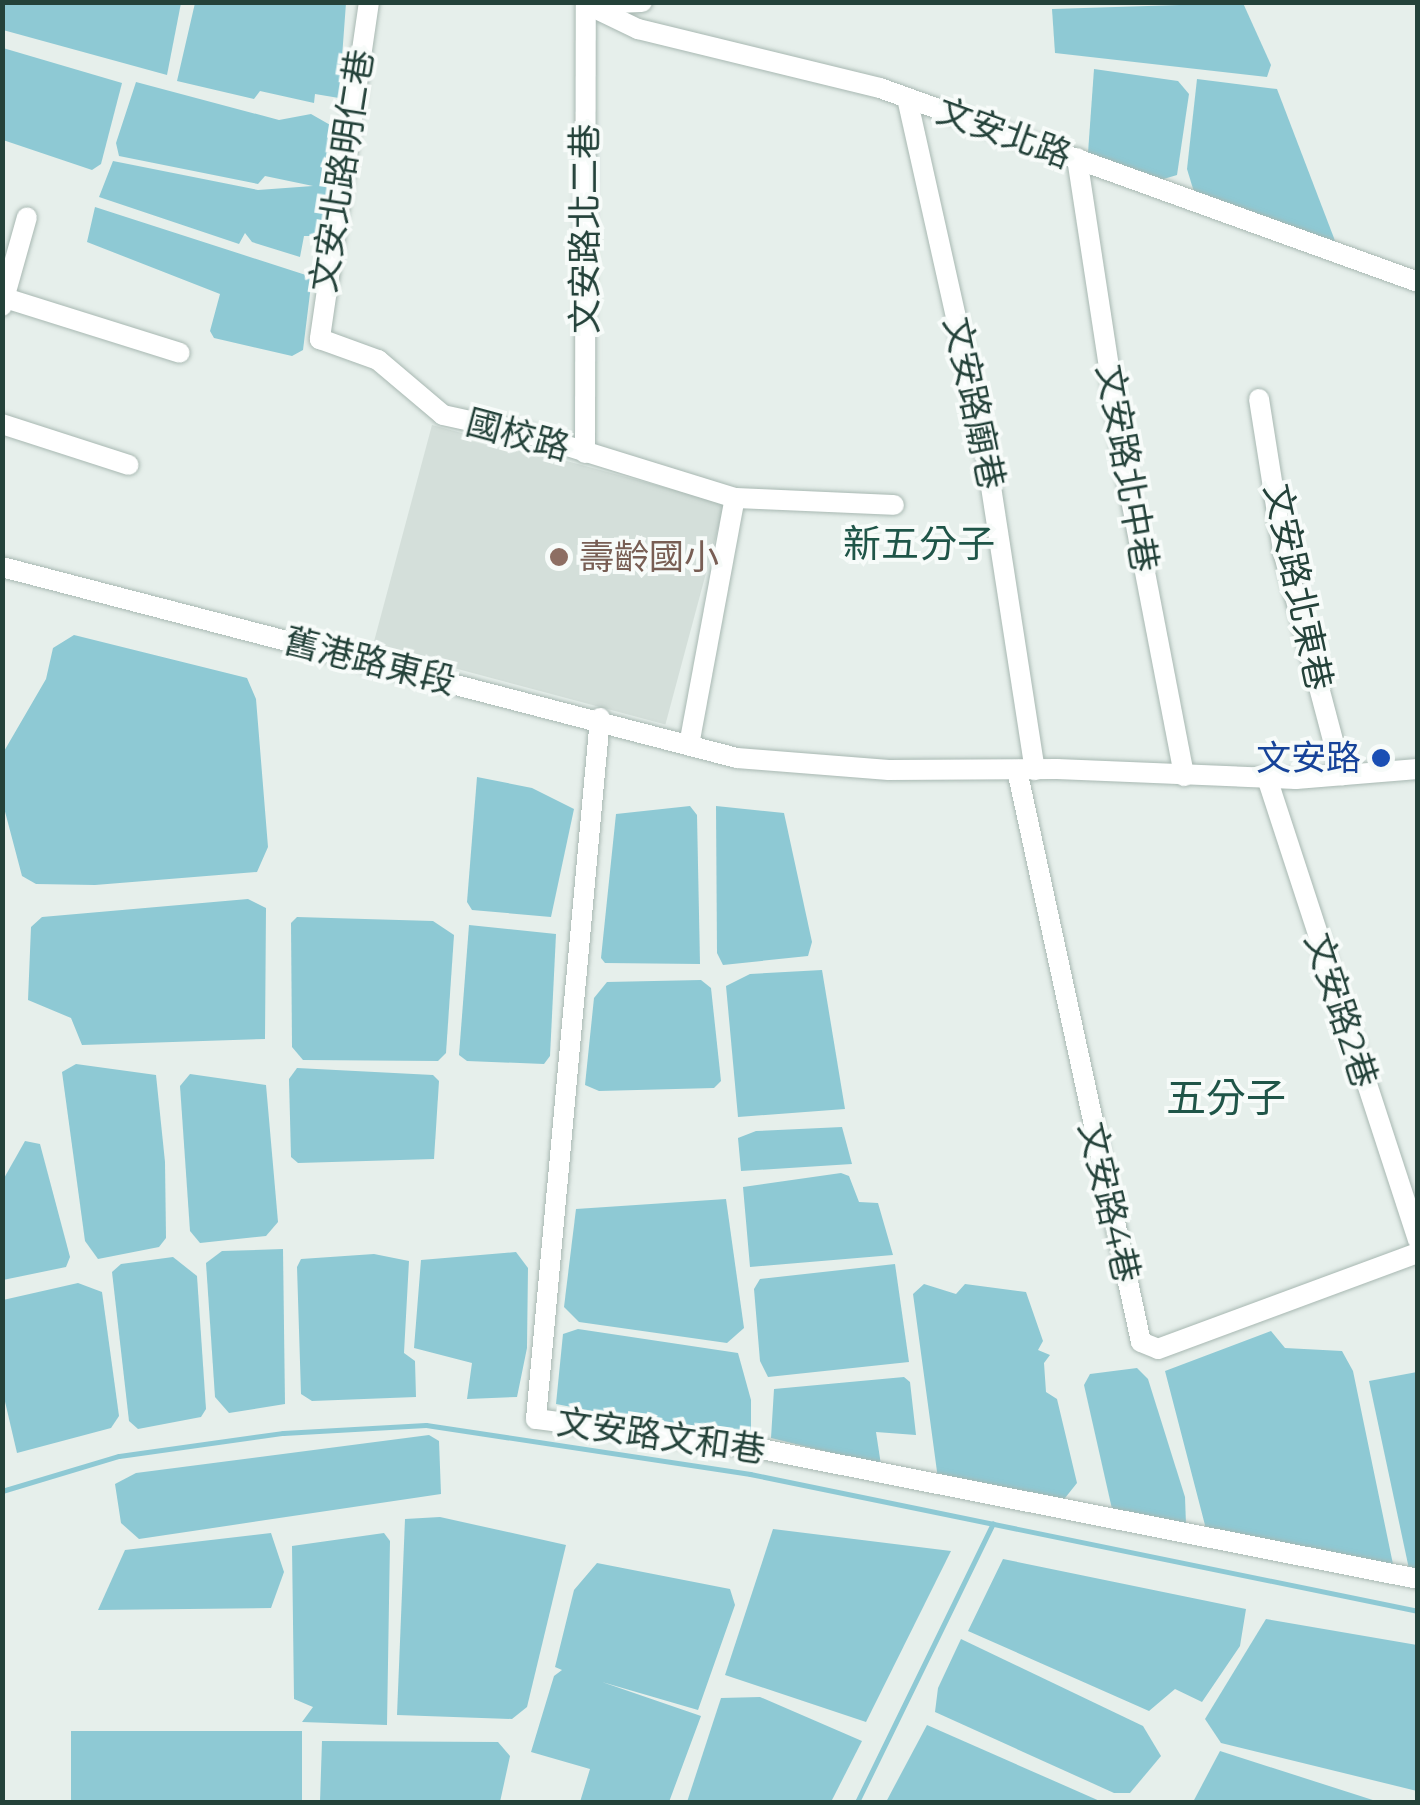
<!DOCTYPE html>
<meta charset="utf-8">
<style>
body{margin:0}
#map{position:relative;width:1420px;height:1805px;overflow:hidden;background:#e6efeb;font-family:Montserrat,"Noto Sans TC",sans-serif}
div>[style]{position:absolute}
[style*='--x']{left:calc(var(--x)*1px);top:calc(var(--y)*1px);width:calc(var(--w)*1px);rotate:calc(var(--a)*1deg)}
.built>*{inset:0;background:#d4dfda;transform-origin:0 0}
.water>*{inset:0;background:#8ec9d4;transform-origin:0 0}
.stream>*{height:5px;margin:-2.5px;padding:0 2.5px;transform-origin:2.5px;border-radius:2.5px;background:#8ec9d4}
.roads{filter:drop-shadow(0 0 2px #a8b8b2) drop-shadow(0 0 2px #a8b8b2)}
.minor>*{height:20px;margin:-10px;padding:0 10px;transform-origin:10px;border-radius:10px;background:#fff}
.dots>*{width:28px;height:28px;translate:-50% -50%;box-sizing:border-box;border:5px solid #f7fbf9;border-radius:50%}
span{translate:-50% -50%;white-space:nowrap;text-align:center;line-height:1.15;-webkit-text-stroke:8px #f7fbf9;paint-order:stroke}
.street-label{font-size:35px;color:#24423a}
.education-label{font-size:35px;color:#785e54}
.left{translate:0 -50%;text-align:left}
.transit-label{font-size:35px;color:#164399}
.right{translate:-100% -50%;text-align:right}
.neighbourhood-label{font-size:38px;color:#1f5548}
.quarter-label{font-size:40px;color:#1f5548}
.frame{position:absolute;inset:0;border:5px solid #24423a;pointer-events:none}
</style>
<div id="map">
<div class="built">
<div style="left:432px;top:425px;width:303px;height:229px;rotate:15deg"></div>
</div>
<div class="water">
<div style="clip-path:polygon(2px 3px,181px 3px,167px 75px,3px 30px)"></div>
<div style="clip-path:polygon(195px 3px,346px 3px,339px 98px,315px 94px,314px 103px,260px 91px,254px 99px,177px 81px)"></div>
<div style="clip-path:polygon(1243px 3px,1271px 65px,1267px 77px,1055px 53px,1052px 9px)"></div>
<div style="clip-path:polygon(3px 48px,122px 83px,101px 164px,92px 170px,3px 140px)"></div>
<div style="clip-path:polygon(1094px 69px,1178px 81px,1189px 94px,1177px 175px,1157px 181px,1088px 153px)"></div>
<div style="clip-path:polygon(1197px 79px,1277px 89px,1337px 246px,1194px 192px,1187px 169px)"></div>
<div style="clip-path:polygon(136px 82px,279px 120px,311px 114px,332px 126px,324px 236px,304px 236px,300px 257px,252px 242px,245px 233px,239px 244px,99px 197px,113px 161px,258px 190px,313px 186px,265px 176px,258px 184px,119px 156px,116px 143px)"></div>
<div style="clip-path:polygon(95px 207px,312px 277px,303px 350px,292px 356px,214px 338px,210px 331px,220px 294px,87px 242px)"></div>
<div style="clip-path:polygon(74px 635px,247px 678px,256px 699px,268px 847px,257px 872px,95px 885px,36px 884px,22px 876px,3px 804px,3px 753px,46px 679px,53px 648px)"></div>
<div style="clip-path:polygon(477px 777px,532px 788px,574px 809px,551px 917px,472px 910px,467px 902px)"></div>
<div style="clip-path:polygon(690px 806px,697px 815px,700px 964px,605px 963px,601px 958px,616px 814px)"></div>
<div style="clip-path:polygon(716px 806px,784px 813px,812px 942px,808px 956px,723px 965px,717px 953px)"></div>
<div style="clip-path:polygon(248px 899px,266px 908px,265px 1039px,82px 1045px,71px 1018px,28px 1000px,31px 927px,42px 917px)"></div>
<div style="clip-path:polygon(297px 917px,433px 921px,454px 935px,446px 1053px,438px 1061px,303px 1060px,292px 1047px,291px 923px)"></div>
<div style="clip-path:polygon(469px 925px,556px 934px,550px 1056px,544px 1064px,467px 1061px,459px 1055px)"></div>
<div style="clip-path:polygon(822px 970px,845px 1109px,738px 1117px,726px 986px,750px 974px)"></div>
<div style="clip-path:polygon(701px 980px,711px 988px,721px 1081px,714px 1088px,599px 1091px,585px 1085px,594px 998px,607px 982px)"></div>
<div style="clip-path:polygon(76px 1064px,156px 1075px,165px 1162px,166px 1238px,159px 1247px,98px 1259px,85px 1241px,62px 1072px)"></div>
<div style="clip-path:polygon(297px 1068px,433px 1075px,439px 1081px,434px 1159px,298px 1163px,291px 1157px,289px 1079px)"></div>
<div style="clip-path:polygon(190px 1074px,266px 1085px,278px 1222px,266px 1236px,200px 1243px,190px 1231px,180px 1086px)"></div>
<div style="clip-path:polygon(842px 1127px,852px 1164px,741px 1171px,738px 1138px,756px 1131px)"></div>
<div style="clip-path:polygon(25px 1141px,40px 1144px,70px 1257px,66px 1267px,3px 1280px,3px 1180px)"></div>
<div style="clip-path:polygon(841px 1173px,849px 1176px,859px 1202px,878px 1203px,893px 1255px,750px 1267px,743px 1187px)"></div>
<div style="clip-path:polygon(726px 1199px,744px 1328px,727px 1343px,579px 1322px,564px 1307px,576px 1209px)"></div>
<div style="clip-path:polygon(283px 1249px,285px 1404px,229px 1413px,215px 1397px,206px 1263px,222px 1251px)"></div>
<div style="clip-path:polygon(516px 1252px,528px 1268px,527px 1348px,517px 1397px,467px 1399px,472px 1363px,414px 1348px,421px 1260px)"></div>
<div style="clip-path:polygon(374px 1254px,409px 1261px,404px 1353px,415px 1361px,416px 1397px,312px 1401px,301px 1394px,297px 1267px,301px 1259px)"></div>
<div style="clip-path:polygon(173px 1257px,197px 1276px,206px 1409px,201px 1417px,138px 1429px,129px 1421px,112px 1272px,121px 1264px)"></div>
<div style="clip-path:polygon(895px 1264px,909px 1362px,768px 1377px,760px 1361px,754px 1289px,760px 1279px)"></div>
<div style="clip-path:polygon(78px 1283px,102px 1292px,119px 1416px,111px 1428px,17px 1453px,3px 1393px,3px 1300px)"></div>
<div style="clip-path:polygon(924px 1284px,956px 1294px,965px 1284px,1026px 1292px,1043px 1341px,1038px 1350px,1050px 1355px,1044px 1363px,1046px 1392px,1057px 1399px,1077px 1483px,1061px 1503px,938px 1479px,913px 1294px)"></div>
<div style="clip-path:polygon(578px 1329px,738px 1353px,751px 1400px,751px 1441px,556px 1404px,563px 1334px)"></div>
<div style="clip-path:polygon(1271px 1331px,1285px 1348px,1342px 1351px,1353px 1371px,1394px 1569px,1206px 1529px,1165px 1371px)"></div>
<div style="clip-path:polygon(1137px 1368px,1148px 1379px,1185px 1497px,1186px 1525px,1112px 1509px,1084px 1385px,1090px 1374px)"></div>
<div style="clip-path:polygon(1417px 1372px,1417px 1571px,1409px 1569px,1369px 1381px)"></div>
<div style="clip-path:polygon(904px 1377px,910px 1382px,916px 1435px,876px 1432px,881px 1465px,771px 1438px,774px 1389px)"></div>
<div style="clip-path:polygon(429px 1435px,439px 1441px,441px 1494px,139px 1539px,121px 1523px,115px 1484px,136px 1473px)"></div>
<div style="clip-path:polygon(440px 1517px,566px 1545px,527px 1707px,512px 1719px,397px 1715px,405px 1519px)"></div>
<div style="clip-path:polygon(773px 1529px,951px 1551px,866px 1722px,725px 1675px)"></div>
<div style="clip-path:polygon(271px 1533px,284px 1572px,271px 1608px,98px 1610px,125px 1550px)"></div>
<div style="clip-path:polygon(384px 1533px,390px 1541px,387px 1725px,302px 1722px,313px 1707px,294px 1699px,292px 1546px)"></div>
<div style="clip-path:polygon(1003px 1559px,1246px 1609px,1240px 1646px,1202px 1702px,1175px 1689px,1149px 1711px,968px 1631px)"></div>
<div style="clip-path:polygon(597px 1563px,730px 1589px,735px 1605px,698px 1710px,602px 1682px,701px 1716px,669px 1802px,580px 1802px,590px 1769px,531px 1752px,554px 1676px,562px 1670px,555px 1667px,574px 1590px)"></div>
<div style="clip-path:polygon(1266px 1619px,1417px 1645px,1417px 1791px,1221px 1743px,1205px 1719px)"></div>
<div style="clip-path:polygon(961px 1639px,1143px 1726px,1161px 1756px,1130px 1793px,1114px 1793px,935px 1712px,938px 1688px)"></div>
<div style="clip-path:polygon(760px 1697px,862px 1741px,831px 1802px,687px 1802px,721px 1698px)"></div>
<div style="clip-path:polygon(927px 1725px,1102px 1802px,886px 1802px)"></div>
<div style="left:71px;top:1731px;width:231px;height:74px"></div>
<div style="clip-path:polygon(322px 1741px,498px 1742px,510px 1756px,500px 1802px,320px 1802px)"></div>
<div style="clip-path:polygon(1220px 1751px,1379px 1802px,1193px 1802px)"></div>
</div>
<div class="stream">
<div style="--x:2;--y:1491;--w:122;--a:-16.7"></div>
<div style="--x:119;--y:1456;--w:166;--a:-8"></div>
<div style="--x:283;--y:1433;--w:143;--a:-3.2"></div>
<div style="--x:426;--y:1425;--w:328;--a:8.6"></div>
<div style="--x:750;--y:1474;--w:682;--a:11.59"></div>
<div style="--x:857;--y:1802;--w:310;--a:-64"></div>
</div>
<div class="roads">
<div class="minor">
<div style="--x:369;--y:2;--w:341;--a:98.3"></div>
<div style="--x:320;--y:339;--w:62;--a:19.9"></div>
<div style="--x:378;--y:360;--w:85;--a:40.2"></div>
<div style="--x:443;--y:415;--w:84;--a:12.4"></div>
<div style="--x:525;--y:433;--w:220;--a:17.2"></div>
<div style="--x:735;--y:498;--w:159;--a:2.5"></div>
<div style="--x:592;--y:4;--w:50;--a:-2.3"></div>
<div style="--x:907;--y:98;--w:359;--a:77.4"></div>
<div style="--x:985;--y:448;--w:326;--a:81.2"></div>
<div style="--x:1077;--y:158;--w:304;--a:81.3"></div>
<div style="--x:1123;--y:458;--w:324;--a:79.1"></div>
<div style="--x:5;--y:298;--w:183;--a:17.4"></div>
<div style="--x:2;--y:306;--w:92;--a:-74.3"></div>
<div style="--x:1259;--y:399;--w:154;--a:81"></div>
<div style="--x:1283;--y:551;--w:232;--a:75.2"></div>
<div style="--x:2;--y:424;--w:133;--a:17.9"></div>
<div style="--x:585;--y:453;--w:449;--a:-89.9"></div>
<div style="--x:586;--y:4;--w:58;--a:25.7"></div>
<div style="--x:638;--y:29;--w:249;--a:13.7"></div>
<div style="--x:880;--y:88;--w:572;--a:19.83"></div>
<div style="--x:2;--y:567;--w:759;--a:14.57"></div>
<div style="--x:737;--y:758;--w:152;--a:4.5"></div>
<div style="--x:889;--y:770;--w:168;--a:-0.3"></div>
<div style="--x:1057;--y:769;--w:239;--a:2.4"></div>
<div style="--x:1296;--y:779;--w:122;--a:-4.7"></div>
<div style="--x:600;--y:718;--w:704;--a:95.22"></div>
<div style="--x:536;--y:1419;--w:222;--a:7.5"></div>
<div style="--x:756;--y:1448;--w:675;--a:11.19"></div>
<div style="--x:689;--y:745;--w:251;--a:-79.5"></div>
<div style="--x:1017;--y:770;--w:585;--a:77.77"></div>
<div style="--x:1141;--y:1342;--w:18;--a:22"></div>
<div style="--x:1158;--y:1349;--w:277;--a:-20.3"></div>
<div style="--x:1267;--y:778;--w:486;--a:71.9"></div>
</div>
</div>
<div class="dots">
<div style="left:559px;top:557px;background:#8d6e63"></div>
<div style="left:1381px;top:758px;background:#1a4fb4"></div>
</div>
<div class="street-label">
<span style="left:1004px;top:133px;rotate:20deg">文安北路</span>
<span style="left:342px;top:171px;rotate:-81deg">文安北路明仁巷</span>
<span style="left:585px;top:229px;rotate:-90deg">文安路北二巷</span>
<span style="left:974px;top:403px;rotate:78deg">文安路廟巷</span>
<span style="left:518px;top:435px;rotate:15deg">國校路</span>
<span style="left:1127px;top:468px;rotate:80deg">文安路北中巷</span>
<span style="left:1298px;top:587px;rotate:78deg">文安路北東巷</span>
<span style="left:370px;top:661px;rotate:14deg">舊港路東段</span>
<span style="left:1341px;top:1010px;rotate:72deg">文安路2巷</span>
<span style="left:1109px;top:1202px;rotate:77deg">文安路4巷</span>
<span style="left:661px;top:1436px;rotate:8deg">文安路文和巷</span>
</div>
<div class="education-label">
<span class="left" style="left:579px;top:557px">壽齡國小</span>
</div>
<div class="transit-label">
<span class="right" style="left:1361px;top:758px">文安路</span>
</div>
<div class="neighbourhood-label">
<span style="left:919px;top:544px">新五分子</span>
</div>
<div class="quarter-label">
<span style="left:1226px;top:1098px">五分子</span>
</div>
<div class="frame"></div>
</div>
